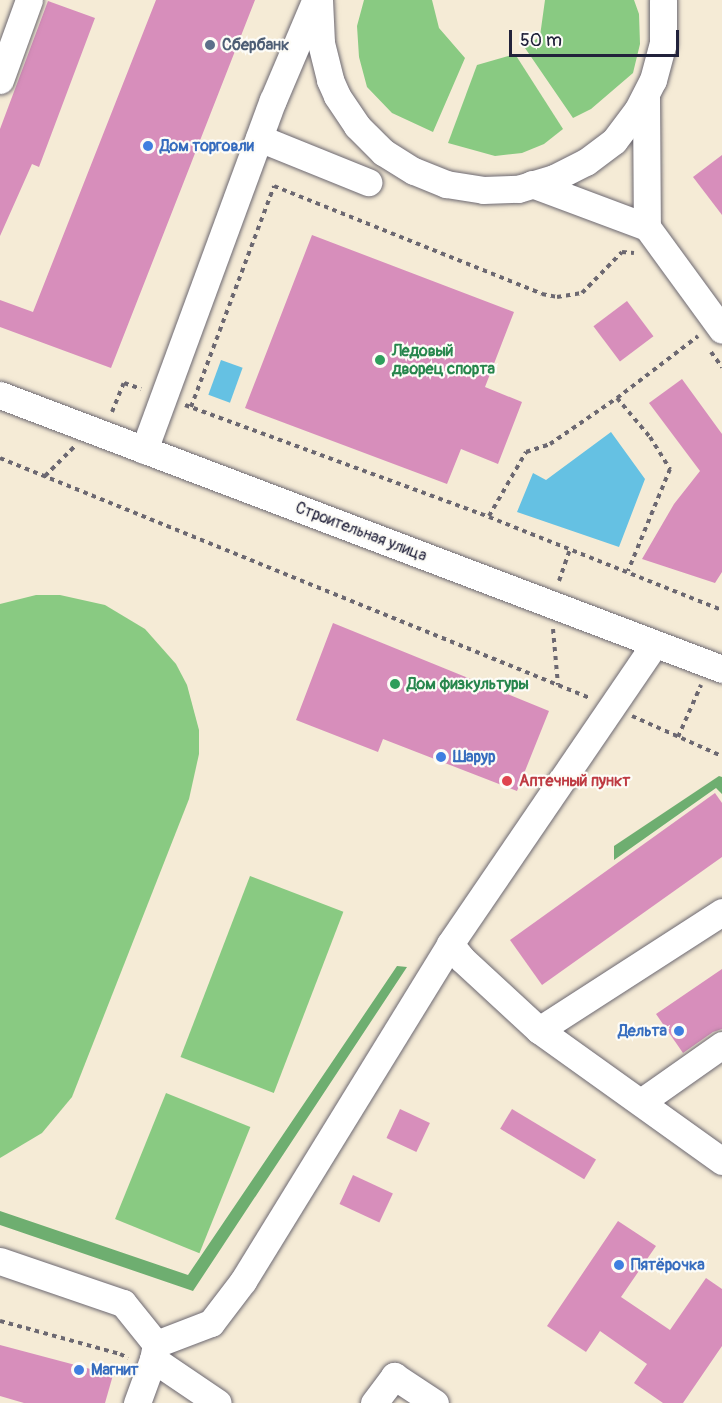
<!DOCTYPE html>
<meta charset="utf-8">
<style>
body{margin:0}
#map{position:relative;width:722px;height:1403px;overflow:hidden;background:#f5ebd6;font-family:Pangolin,sans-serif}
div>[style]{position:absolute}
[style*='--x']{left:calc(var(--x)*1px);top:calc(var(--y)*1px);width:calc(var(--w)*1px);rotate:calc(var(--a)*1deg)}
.green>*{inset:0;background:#89ca82;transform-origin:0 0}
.forest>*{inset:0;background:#6eae70}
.water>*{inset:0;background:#65c1e3;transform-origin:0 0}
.building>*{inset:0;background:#d78ebb;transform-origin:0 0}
.path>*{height:4px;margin-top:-2px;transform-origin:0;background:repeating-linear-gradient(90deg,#6c6871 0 4.5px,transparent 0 9px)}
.roads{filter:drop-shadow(0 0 2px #6c6871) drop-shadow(0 0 2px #6c6871)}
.minor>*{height:27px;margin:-13.5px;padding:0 13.5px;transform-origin:13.5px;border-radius:13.5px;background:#fff}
.dots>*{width:16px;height:16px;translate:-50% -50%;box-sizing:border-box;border:3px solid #fdfcf7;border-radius:50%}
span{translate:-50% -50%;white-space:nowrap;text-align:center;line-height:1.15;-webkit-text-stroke:4.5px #fdfcf7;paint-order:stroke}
.service-label{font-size:16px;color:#4e5e75;font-weight:700}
.left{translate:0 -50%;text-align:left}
.shop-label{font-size:16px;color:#366cbe;font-weight:700}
.right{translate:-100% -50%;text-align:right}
.leisure-label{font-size:16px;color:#27864d;font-weight:700}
.street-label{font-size:16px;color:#22223b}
.health-label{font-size:16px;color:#be3a42;font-weight:700}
.scale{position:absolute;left:509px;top:30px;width:170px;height:27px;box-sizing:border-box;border:3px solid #22223b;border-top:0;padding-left:8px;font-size:18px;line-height:21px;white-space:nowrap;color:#22223b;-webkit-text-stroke:4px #fdfcf7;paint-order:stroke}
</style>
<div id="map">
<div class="green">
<div style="clip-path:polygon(364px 0,432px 0,439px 28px,465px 58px,433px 132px,392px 113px,367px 87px,359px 57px,357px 26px)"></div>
<div style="clip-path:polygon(545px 0,634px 0,639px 14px,640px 44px,633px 73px,591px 109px,573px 118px,525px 48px,540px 36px)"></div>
<div style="clip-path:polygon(515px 54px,563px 129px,544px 144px,522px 153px,495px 156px,448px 143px,477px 65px)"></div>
<div style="clip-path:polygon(36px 595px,60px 595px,105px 605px,145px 629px,176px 664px,187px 685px,199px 730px,199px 754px,189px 799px,72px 1097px,42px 1133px,0 1158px,0 604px)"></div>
<div style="left:250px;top:876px;width:100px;height:194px;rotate:21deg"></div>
<div style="left:166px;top:1093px;width:91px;height:136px;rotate:22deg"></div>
</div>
<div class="forest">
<div style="clip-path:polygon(719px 776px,722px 777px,722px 794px,716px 788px,614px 860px,614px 846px)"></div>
<div style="clip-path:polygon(397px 966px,407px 967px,193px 1291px,0 1225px,0 1211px,188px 1275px)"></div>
</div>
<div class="water">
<div style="left:221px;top:360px;width:23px;height:37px;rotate:20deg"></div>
<div style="clip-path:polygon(611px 432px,645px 479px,619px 547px,517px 512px,533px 473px,546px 480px)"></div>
</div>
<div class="building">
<div style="clip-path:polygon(156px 0,255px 0,111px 368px,0 327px,0 300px,33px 312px)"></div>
<div style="clip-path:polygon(48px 1px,95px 18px,39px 167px,32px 164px,0 236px,0 129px)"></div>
<div style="clip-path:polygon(722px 155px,722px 215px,693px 177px)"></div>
<div style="clip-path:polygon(312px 235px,514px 312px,485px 387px,522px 402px,498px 464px,461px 449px,447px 484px,245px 408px)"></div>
<div style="left:627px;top:301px;width:44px;height:42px;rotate:53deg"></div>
<div style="clip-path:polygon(682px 379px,722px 434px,722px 572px,715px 583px,642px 559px,674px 504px,700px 471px,649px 403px)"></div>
<div style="clip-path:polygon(333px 623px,549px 711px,517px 791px,383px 739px,378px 752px,296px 720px)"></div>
<div style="clip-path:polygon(715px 793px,722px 803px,722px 857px,542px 985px,510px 940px)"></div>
<div style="clip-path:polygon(722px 969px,722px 1029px,713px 1032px,683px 1053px,656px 1014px)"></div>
<div style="left:400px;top:1109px;width:33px;height:32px;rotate:25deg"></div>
<div style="left:512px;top:1109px;width:98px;height:23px;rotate:31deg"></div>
<div style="left:353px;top:1175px;width:44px;height:32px;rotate:25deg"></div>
<div style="clip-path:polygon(618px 1221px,656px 1246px,621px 1297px,670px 1330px,706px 1278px,722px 1289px,722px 1346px,683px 1403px,663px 1403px,634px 1383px,647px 1364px,600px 1331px,586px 1352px,547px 1326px)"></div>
<div style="clip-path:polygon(0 1345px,113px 1375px,105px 1403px,24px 1403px,0 1396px)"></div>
</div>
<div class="path">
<div style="--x:711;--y:352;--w:19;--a:54"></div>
<div style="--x:617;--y:398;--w:102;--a:-37.4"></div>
<div style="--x:185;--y:405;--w:324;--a:20.2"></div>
<div style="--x:489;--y:517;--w:251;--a:21.8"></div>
<div style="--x:191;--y:407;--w:236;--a:-69.4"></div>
<div style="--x:274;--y:186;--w:289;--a:21.9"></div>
<div style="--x:542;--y:294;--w:15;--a:11"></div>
<div style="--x:557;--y:297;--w:25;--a:-9"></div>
<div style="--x:582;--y:293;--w:57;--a:-45.7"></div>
<div style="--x:622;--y:252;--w:12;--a:5"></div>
<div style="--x:112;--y:412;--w:31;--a:-68"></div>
<div style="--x:124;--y:383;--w:18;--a:19"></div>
<div style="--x:0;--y:458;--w:637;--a:22.14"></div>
<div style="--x:45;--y:476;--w:41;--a:-45"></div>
<div style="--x:489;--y:516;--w:74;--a:-60"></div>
<div style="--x:526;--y:452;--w:25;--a:-18"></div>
<div style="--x:550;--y:444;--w:81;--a:-34.5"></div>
<div style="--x:617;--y:398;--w:51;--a:49.8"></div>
<div style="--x:650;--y:437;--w:38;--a:58"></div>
<div style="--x:670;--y:469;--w:110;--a:112.4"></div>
<div style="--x:559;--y:581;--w:34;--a:-71"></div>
<div style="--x:553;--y:629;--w:56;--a:84.9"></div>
<div style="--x:632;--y:716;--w:98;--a:24"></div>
<div style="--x:678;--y:737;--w:57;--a:-66.1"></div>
<div style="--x:0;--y:1321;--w:124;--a:15.4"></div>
<div style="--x:120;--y:1354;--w:9;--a:27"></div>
</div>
<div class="roads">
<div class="minor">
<div style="--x:319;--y:0;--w:43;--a:87.3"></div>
<div style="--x:321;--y:43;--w:38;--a:76"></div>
<div style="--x:330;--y:80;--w:17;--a:66"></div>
<div style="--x:337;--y:96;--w:36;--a:56"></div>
<div style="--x:357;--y:126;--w:37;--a:45"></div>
<div style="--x:383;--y:152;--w:36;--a:32"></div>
<div style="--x:414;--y:171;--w:35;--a:22"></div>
<div style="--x:446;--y:184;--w:37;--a:9"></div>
<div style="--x:483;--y:190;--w:35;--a:-2"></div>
<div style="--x:518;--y:189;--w:38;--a:-17"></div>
<div style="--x:554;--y:178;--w:36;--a:-27"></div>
<div style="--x:586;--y:162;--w:35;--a:-37"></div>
<div style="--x:614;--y:141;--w:38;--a:-53"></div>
<div style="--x:637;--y:111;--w:35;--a:-63"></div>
<div style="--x:653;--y:80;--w:38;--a:-75"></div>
<div style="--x:663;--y:43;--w:43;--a:-90"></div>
<div style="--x:0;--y:80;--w:85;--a:-70.1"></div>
<div style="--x:646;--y:97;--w:130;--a:89.6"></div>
<div style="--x:259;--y:138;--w:118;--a:22"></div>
<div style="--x:532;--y:184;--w:123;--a:20.5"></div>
<div style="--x:647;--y:227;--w:127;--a:53.9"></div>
<div style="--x:0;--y:395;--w:772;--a:20.78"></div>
<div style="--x:144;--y:450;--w:373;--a:-69.8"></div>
<div style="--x:273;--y:100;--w:108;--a:-67"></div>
<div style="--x:450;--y:944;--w:19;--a:51"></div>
<div style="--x:462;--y:959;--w:105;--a:42.7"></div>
<div style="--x:539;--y:1030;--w:225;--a:35.6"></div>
<div style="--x:539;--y:1030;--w:218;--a:-32.8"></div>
<div style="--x:641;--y:1102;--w:99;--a:-35.1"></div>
<div style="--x:0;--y:1261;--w:130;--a:18.9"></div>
<div style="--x:123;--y:1303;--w:53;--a:51.2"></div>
<div style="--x:156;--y:1344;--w:59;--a:-20.9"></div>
<div style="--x:211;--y:1323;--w:53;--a:-52.7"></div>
<div style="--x:243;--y:1281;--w:395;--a:-58.4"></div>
<div style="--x:450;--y:944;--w:363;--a:-55.7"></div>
<div style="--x:156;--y:1344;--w:15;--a:101"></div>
<div style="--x:153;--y:1359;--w:78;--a:34.1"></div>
<div style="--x:137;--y:1403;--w:47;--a:-70"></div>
<div style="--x:374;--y:1403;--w:34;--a:-53"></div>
<div style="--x:394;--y:1376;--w:49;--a:33.4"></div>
</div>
</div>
<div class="dots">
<div style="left:210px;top:45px;background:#5c6f8a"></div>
<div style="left:148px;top:146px;background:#3f7fe0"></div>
<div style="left:380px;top:360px;background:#2e9e5b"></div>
<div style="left:395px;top:684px;background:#2e9e5b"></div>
<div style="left:441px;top:757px;background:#3f7fe0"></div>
<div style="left:507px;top:781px;background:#e0444e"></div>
<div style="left:679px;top:1031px;background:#3f7fe0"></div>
<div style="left:619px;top:1265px;background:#3f7fe0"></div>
<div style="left:79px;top:1370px;background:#3f7fe0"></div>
</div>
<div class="service-label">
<span class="left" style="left:222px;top:45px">Сбербанк</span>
</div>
<div class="shop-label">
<span class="left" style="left:160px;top:146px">Дом торговли</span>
<span class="left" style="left:453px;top:757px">Шарур</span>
<span class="right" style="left:667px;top:1031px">Дельта</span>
<span class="left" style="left:631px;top:1265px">Пятёрочка</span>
<span class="left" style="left:91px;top:1370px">Магнит</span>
</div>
<div class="leisure-label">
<span class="left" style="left:392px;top:360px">Ледовый<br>дворец спорта</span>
<span class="left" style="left:407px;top:684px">Дом физкультуры</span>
</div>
<div class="street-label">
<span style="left:361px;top:532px;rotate:21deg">Строительная улица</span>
</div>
<div class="health-label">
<span class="left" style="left:519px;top:781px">Аптечный пункт</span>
</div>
<div class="scale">50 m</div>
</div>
